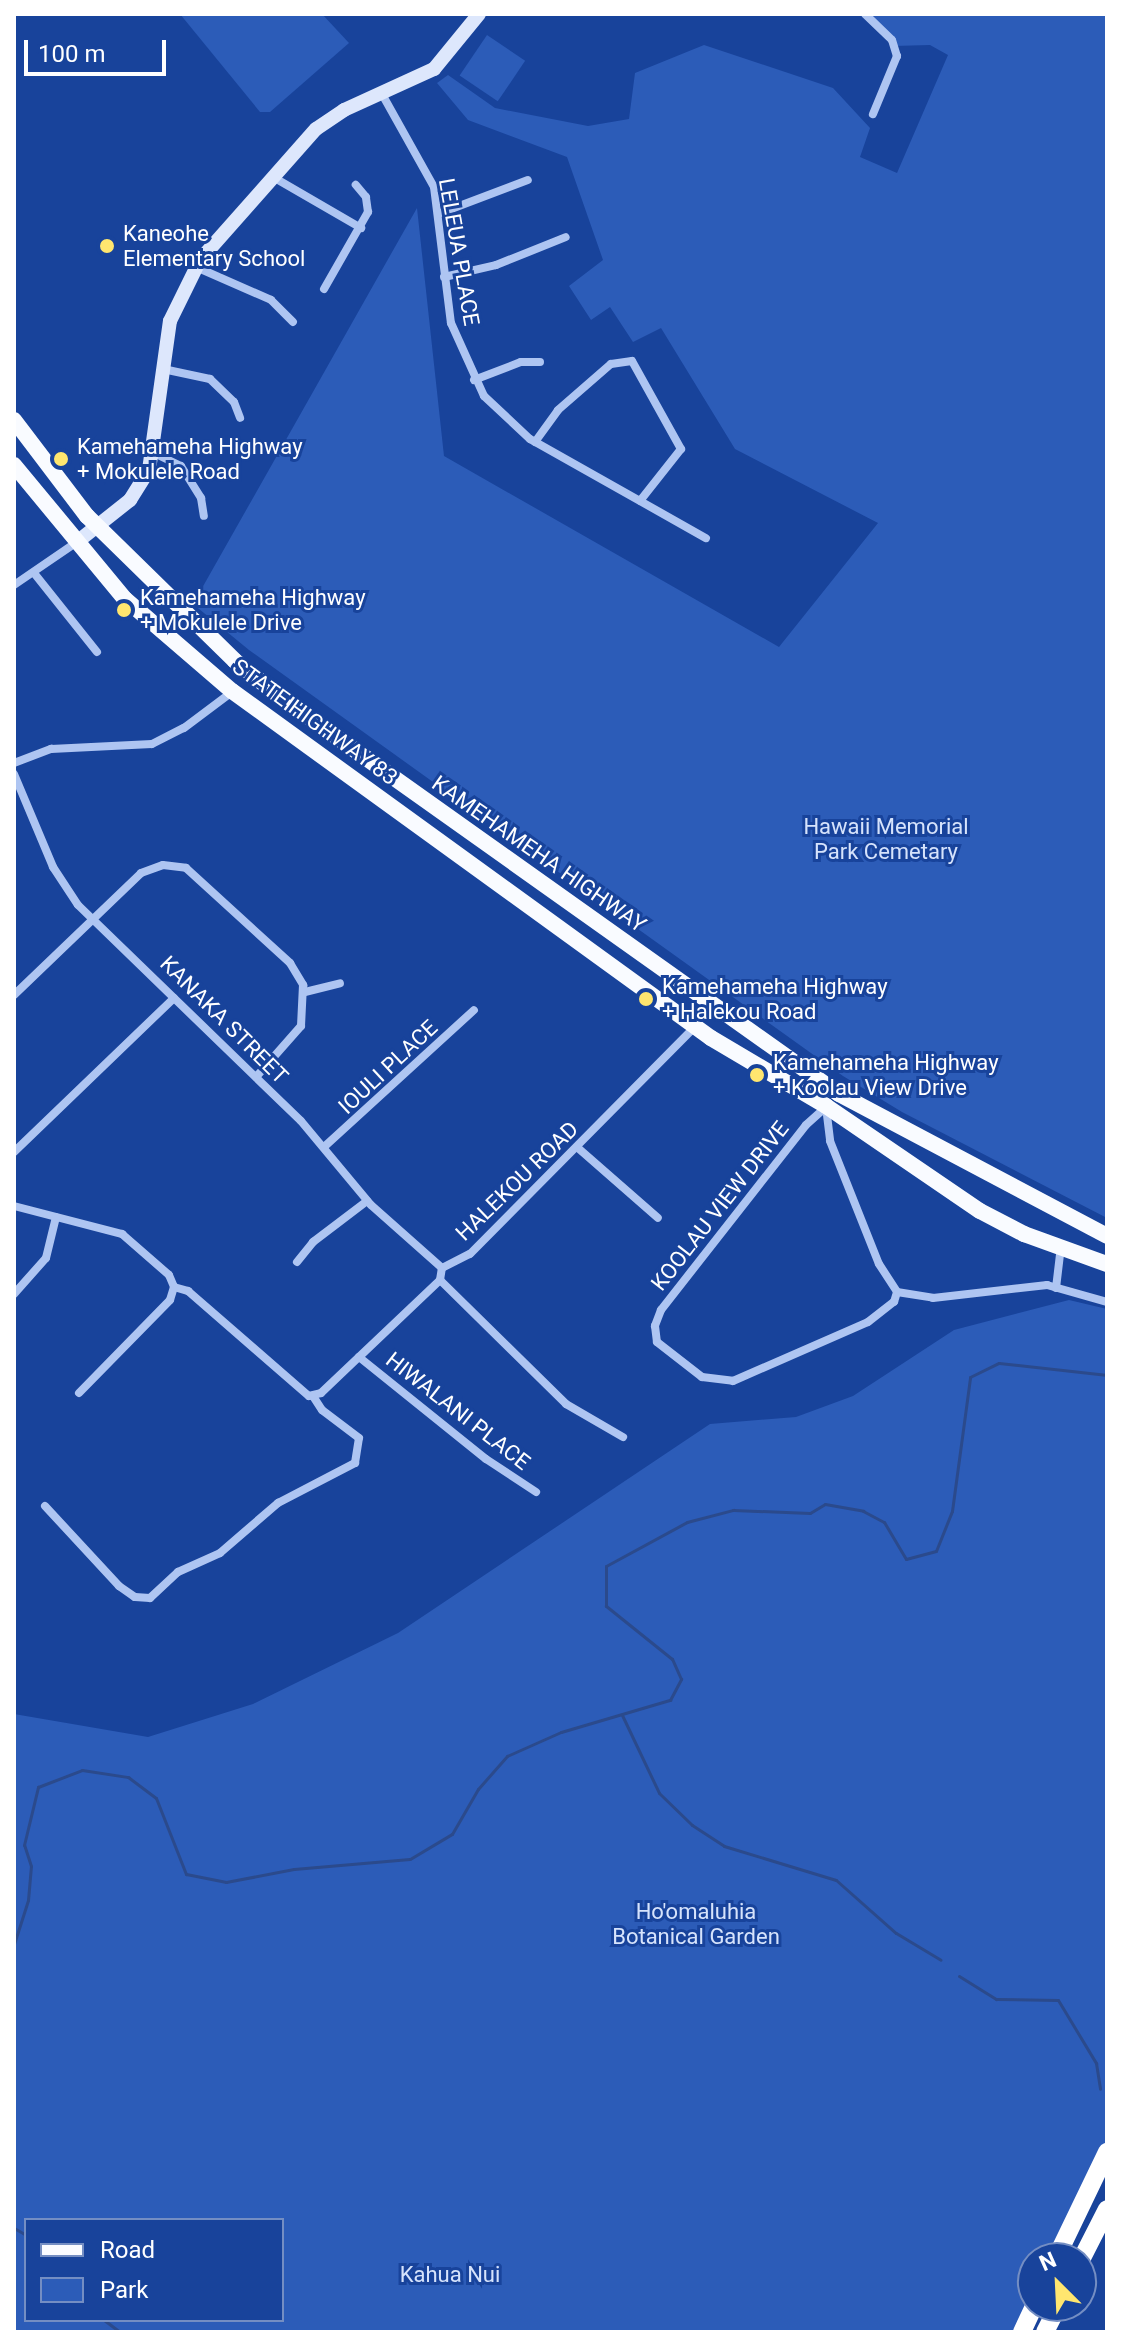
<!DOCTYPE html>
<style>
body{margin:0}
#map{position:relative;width:1121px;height:2346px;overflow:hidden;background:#18439b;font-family:Roboto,sans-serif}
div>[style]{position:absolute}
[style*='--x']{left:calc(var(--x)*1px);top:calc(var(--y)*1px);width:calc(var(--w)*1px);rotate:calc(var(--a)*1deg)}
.green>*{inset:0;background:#2c5cb8;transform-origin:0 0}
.stream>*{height:3px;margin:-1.5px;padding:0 1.5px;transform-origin:1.5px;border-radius:1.5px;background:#2b4a8c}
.street>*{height:8px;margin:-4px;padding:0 4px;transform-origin:4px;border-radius:4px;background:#aec5f2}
.secondary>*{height:14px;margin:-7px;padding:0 7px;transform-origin:7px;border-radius:7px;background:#dde7fc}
.primary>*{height:16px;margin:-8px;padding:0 8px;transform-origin:8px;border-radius:8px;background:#f9fbff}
.highway>*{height:18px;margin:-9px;padding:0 9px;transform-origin:9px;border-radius:9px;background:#fff}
.dots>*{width:22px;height:22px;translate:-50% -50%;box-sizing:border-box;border:4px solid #18439b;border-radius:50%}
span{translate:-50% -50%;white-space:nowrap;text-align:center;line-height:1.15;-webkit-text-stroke:6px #18439b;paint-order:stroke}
.poi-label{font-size:22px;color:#fff}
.left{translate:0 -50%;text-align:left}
.street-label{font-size:22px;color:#fff}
.park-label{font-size:22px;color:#d6e3fc}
.frame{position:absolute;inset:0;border:16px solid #fff;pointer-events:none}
.legend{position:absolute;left:24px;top:2218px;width:260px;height:104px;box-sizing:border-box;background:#18439b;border:2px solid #748ec3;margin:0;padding:10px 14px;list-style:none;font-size:24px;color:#fff}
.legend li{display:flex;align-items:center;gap:16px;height:40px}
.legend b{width:40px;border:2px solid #748ec3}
.north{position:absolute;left:1017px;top:2242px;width:80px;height:80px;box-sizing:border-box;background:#18439b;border:2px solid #748ec3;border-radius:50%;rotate:336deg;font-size:22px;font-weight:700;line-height:32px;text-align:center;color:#fff}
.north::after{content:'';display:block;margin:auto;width:28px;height:36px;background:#ffe66f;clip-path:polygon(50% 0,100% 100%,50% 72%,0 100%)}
.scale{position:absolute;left:24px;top:40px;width:142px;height:36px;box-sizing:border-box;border:4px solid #fff;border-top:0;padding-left:10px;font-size:24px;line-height:28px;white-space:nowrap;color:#fff;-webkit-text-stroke:6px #18439b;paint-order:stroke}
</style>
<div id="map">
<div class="green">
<div style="clip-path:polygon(180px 14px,322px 14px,349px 43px,270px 112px,260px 112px)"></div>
<div style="clip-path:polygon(861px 14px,1107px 14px,1107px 1218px,902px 1112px,843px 1076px,249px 650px,193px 604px,417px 208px,444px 456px,779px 647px,878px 523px,735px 449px,661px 328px,633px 342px,610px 307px,591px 320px,569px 286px,603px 260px,567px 157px,468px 120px,437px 83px,448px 75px,495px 108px,588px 126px,629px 119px,635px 73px,704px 45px,833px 88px,870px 128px,860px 157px,897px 173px,948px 55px,930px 45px,893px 46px)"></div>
<div style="left:487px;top:35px;width:46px;height:49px;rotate:34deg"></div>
<div style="clip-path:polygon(evenodd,1069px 1300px,1107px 1309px,1107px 2145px,1056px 2258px,1033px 2258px,1033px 2306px,1022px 2332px,14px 2332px,14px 1714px,148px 1737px,253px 1704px,398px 1633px,710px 1424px,796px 1417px,853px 1396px,954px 1330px,1069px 1300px,26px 2220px,282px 2220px,282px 2320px,26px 2320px,26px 2220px)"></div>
</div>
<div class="stream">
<div style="--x:622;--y:1715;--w:86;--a:64.6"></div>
<div style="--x:659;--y:1793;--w:46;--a:44.1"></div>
<div style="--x:692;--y:1825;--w:38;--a:33"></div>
<div style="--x:724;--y:1846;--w:117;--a:16.9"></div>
<div style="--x:836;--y:1880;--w:80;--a:41.5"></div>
<div style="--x:896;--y:1933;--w:52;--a:31"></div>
<div style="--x:14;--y:1944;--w:46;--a:-72.3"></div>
<div style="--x:28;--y:1900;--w:34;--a:-85"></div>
<div style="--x:31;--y:1866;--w:22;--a:-108"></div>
<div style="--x:24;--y:1845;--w:60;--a:-76.4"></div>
<div style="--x:38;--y:1787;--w:47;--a:-21.1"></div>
<div style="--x:82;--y:1770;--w:47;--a:8.7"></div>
<div style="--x:128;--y:1777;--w:35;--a:37"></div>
<div style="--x:156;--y:1798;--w:82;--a:68.5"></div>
<div style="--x:186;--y:1874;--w:41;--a:11.3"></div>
<div style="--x:226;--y:1882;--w:69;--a:-10.8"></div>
<div style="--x:294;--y:1869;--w:116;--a:-4.9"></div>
<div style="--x:410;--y:1859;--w:49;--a:-30.8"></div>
<div style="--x:452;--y:1834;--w:52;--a:-60"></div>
<div style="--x:478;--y:1789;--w:44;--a:-48.7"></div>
<div style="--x:507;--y:1756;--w:59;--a:-24"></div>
<div style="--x:561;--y:1732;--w:114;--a:-16.4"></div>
<div style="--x:670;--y:1700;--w:24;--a:-62"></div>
<div style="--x:681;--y:1679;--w:22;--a:-114"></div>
<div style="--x:672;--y:1659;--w:85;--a:-141.2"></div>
<div style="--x:606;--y:1606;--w:40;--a:-90"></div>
<div style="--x:606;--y:1566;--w:92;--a:-28.5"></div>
<div style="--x:687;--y:1522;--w:48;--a:-14.6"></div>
<div style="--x:733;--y:1510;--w:77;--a:2.2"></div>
<div style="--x:810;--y:1513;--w:17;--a:-31"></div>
<div style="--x:825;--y:1504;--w:39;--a:10"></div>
<div style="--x:863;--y:1511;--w:24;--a:28"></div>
<div style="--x:884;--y:1522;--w:43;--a:59.3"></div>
<div style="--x:906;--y:1559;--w:31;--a:-15"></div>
<div style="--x:936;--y:1551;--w:43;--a:-68.2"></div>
<div style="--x:952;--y:1511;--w:135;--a:-82.3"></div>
<div style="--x:970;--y:1377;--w:32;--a:-26"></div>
<div style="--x:999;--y:1363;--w:109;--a:6.3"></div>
<div style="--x:959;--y:1976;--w:44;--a:31.9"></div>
<div style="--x:996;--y:1999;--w:62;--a:0.9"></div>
<div style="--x:1058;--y:2000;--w:74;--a:58.9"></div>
<div style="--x:1096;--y:2063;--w:26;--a:81"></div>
<div style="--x:14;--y:2228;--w:14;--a:30"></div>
<div style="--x:104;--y:2320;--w:20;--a:37"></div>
</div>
<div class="street">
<div style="--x:865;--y:14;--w:37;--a:44"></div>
<div style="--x:892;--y:40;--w:17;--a:73"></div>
<div style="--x:897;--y:56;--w:63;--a:112.5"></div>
<div style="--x:382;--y:94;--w:107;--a:60.8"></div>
<div style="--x:434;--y:187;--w:137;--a:82.9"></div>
<div style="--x:451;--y:323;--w:80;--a:65.7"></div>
<div style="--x:484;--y:396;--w:63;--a:43.1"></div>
<div style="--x:530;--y:439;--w:202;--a:29.4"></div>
<div style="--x:273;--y:177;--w:102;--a:30.1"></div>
<div style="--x:438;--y:214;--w:96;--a:-20.7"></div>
<div style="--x:196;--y:267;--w:82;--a:23.7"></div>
<div style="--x:271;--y:300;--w:31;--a:45"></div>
<div style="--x:444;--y:277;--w:53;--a:-13"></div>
<div style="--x:496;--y:265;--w:75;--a:-21.8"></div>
<div style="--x:324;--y:289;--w:89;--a:-60.3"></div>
<div style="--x:368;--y:212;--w:15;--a:-98"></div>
<div style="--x:366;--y:197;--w:16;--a:-130"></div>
<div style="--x:163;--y:369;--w:48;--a:12"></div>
<div style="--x:210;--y:379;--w:33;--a:44"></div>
<div style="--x:234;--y:402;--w:17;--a:69"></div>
<div style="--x:474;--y:380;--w:50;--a:-21"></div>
<div style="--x:521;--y:362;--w:19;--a:0"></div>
<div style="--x:535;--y:442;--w:39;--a:-54"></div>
<div style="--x:558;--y:410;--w:70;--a:-41"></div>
<div style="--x:611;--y:364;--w:21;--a:-8"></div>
<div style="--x:632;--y:361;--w:101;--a:60.9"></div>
<div style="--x:681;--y:449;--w:66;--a:128.3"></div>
<div style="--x:154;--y:453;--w:30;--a:26"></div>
<div style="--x:181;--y:466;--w:38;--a:58"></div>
<div style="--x:201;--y:498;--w:18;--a:81"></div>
<div style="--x:34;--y:573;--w:101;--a:51.4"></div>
<div style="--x:14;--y:585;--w:76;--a:-34.3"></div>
<div style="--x:14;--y:763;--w:40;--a:-21"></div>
<div style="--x:51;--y:749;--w:101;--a:-2.8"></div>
<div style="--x:152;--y:744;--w:36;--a:-27"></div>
<div style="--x:184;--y:728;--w:60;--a:-36.9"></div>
<div style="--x:14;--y:774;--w:101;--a:67.2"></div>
<div style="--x:53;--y:867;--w:45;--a:56.7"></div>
<div style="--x:78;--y:905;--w:310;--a:44.1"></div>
<div style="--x:301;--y:1121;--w:109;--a:50.2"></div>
<div style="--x:371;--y:1205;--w:95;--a:41.6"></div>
<div style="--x:305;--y:992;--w:36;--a:-14"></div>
<div style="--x:14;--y:995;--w:176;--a:-43.8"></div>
<div style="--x:141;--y:873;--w:23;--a:-20"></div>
<div style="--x:163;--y:865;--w:23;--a:7"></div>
<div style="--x:186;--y:868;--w:141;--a:42.4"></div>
<div style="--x:290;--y:963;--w:26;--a:59"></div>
<div style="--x:303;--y:985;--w:41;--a:92.8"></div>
<div style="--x:301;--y:1026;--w:68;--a:131.4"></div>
<div style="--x:826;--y:1107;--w:27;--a:138"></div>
<div style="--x:806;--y:1125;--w:235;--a:128.1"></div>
<div style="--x:661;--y:1310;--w:17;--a:111"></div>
<div style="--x:655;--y:1326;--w:16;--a:83"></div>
<div style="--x:657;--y:1342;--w:57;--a:37.9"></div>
<div style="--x:702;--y:1377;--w:31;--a:7"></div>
<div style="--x:733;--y:1381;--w:147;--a:-23.6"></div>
<div style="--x:868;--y:1322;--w:33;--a:-38"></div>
<div style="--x:894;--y:1302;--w:10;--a:-73"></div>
<div style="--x:826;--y:1107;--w:34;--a:83"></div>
<div style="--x:830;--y:1141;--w:132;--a:68.3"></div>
<div style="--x:879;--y:1264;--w:33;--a:57"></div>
<div style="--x:897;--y:1292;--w:36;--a:9"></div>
<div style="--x:933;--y:1298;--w:115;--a:-6.5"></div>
<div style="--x:1047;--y:1285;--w:62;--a:15.8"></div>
<div style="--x:324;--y:1147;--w:203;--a:-42.4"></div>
<div style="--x:578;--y:1148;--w:106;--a:41.2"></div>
<div style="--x:14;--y:1152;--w:222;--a:-43.9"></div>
<div style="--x:14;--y:1206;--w:112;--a:14.5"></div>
<div style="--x:122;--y:1234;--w:62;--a:41.1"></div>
<div style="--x:169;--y:1275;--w:13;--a:67"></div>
<div style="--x:174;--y:1287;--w:15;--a:16"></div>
<div style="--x:188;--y:1291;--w:160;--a:41"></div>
<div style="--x:309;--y:1396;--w:12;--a:-14"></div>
<div style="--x:321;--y:1393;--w:52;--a:-43.5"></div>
<div style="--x:359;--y:1357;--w:112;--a:-43.5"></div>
<div style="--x:440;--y:1280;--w:12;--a:-81"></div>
<div style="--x:297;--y:1262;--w:26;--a:-51"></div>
<div style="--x:313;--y:1242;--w:68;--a:-37.2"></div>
<div style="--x:442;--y:1268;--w:31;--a:-27"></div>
<div style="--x:470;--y:1254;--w:321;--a:-45.3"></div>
<div style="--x:440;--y:1280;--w:177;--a:44.5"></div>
<div style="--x:566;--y:1404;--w:66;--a:30.1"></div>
<div style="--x:1056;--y:1288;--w:42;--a:-83.2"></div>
<div style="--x:14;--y:1294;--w:48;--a:-48.4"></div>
<div style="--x:46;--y:1258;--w:42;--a:-76.3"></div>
<div style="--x:359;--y:1357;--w:163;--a:38.8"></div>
<div style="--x:486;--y:1459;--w:60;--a:33.4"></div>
<div style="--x:79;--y:1393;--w:130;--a:-45.6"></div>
<div style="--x:170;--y:1300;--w:14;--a:-73"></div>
<div style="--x:45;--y:1506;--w:109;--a:47.2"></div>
<div style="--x:119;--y:1586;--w:19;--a:35"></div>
<div style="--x:135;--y:1597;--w:15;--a:4"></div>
<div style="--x:150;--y:1598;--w:38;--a:-43"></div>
<div style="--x:178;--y:1572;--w:46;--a:-24.3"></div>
<div style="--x:220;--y:1553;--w:77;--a:-40.8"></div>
<div style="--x:278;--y:1503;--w:87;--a:-27.5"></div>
<div style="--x:355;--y:1463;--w:25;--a:-81"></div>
<div style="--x:359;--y:1438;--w:46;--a:-142.9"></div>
<div style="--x:322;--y:1410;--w:17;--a:-123"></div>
</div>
<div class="secondary">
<div style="--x:77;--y:542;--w:68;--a:-38.4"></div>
<div style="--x:130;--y:500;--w:36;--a:-58"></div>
<div style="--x:149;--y:470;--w:150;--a:-82"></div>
<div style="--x:170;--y:321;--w:68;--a:-63.8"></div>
<div style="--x:200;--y:260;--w:175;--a:-48.5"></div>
<div style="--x:316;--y:129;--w:34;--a:-34"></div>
<div style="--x:344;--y:110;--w:99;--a:-24.5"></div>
<div style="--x:434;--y:69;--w:71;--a:-50.7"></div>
</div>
<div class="primary">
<div style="--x:14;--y:420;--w:121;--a:52.8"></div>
<div style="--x:87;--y:516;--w:207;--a:44.4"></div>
<div style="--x:235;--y:661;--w:61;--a:38.4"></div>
<div style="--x:283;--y:699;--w:682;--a:35.39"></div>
<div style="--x:839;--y:1094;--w:303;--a:27.9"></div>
<div style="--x:14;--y:465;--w:174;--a:50.4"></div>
<div style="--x:125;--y:599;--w:141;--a:40.7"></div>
<div style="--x:232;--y:691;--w:591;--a:35.92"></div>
<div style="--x:711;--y:1038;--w:134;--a:30.6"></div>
<div style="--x:826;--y:1106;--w:186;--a:34.3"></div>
<div style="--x:980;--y:1211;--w:50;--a:27.6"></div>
<div style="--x:1024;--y:1234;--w:88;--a:19.9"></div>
</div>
<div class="highway">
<div style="--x:1056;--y:2258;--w:118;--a:-64.3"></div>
<div style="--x:1081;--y:2260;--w:57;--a:-63"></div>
<div style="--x:1022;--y:2332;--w:29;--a:-65"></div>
<div style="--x:1045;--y:2332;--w:29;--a:-63"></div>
</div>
<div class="dots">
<div style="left:107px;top:246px;background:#ffe66f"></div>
<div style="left:61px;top:459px;background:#ffe66f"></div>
<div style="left:124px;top:610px;background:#ffe66f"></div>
<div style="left:646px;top:999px;background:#ffe66f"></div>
<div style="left:757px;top:1075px;background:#ffe66f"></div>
</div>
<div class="poi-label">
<span class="left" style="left:123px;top:246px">Kaneohe<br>Elementary School</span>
<span class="left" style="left:77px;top:459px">Kamehameha Highway<br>+ Mokulele Road</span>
<span class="left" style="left:140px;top:610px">Kamehameha Highway<br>+ Mokulele Drive</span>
<span class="left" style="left:662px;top:999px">Kamehameha Highway<br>+ Halekou Road</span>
<span class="left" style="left:773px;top:1075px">Kamehameha Highway<br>+ Koolau View Drive</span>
</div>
<div class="street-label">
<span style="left:459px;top:252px;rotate:80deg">LELEUA PLACE</span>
<span style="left:315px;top:722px;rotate:36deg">STATE HIGHWAY 83</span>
<span style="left:539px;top:854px;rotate:35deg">KAMEHAMEHA HIGHWAY</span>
<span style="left:224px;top:1020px;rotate:45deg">KANAKA STREET</span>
<span style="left:388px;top:1067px;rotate:-43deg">IOULI PLACE</span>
<span style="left:517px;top:1181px;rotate:-44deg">HALEKOU ROAD</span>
<span style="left:720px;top:1206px;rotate:-52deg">KOOLAU VIEW DRIVE</span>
<span style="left:458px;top:1411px;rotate:38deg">HIWALANI PLACE</span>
</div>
<div class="park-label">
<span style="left:886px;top:839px">Hawaii Memorial<br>Park Cemetary</span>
<span style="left:696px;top:1924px">Ho'omaluhia<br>Botanical Garden</span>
<span style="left:450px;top:2275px">Kahua Nui</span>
</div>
<div class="frame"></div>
<ul class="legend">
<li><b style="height:10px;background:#f9fbff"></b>Road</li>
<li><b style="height:22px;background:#2c5cb8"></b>Park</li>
</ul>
<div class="north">N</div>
<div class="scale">100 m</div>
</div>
